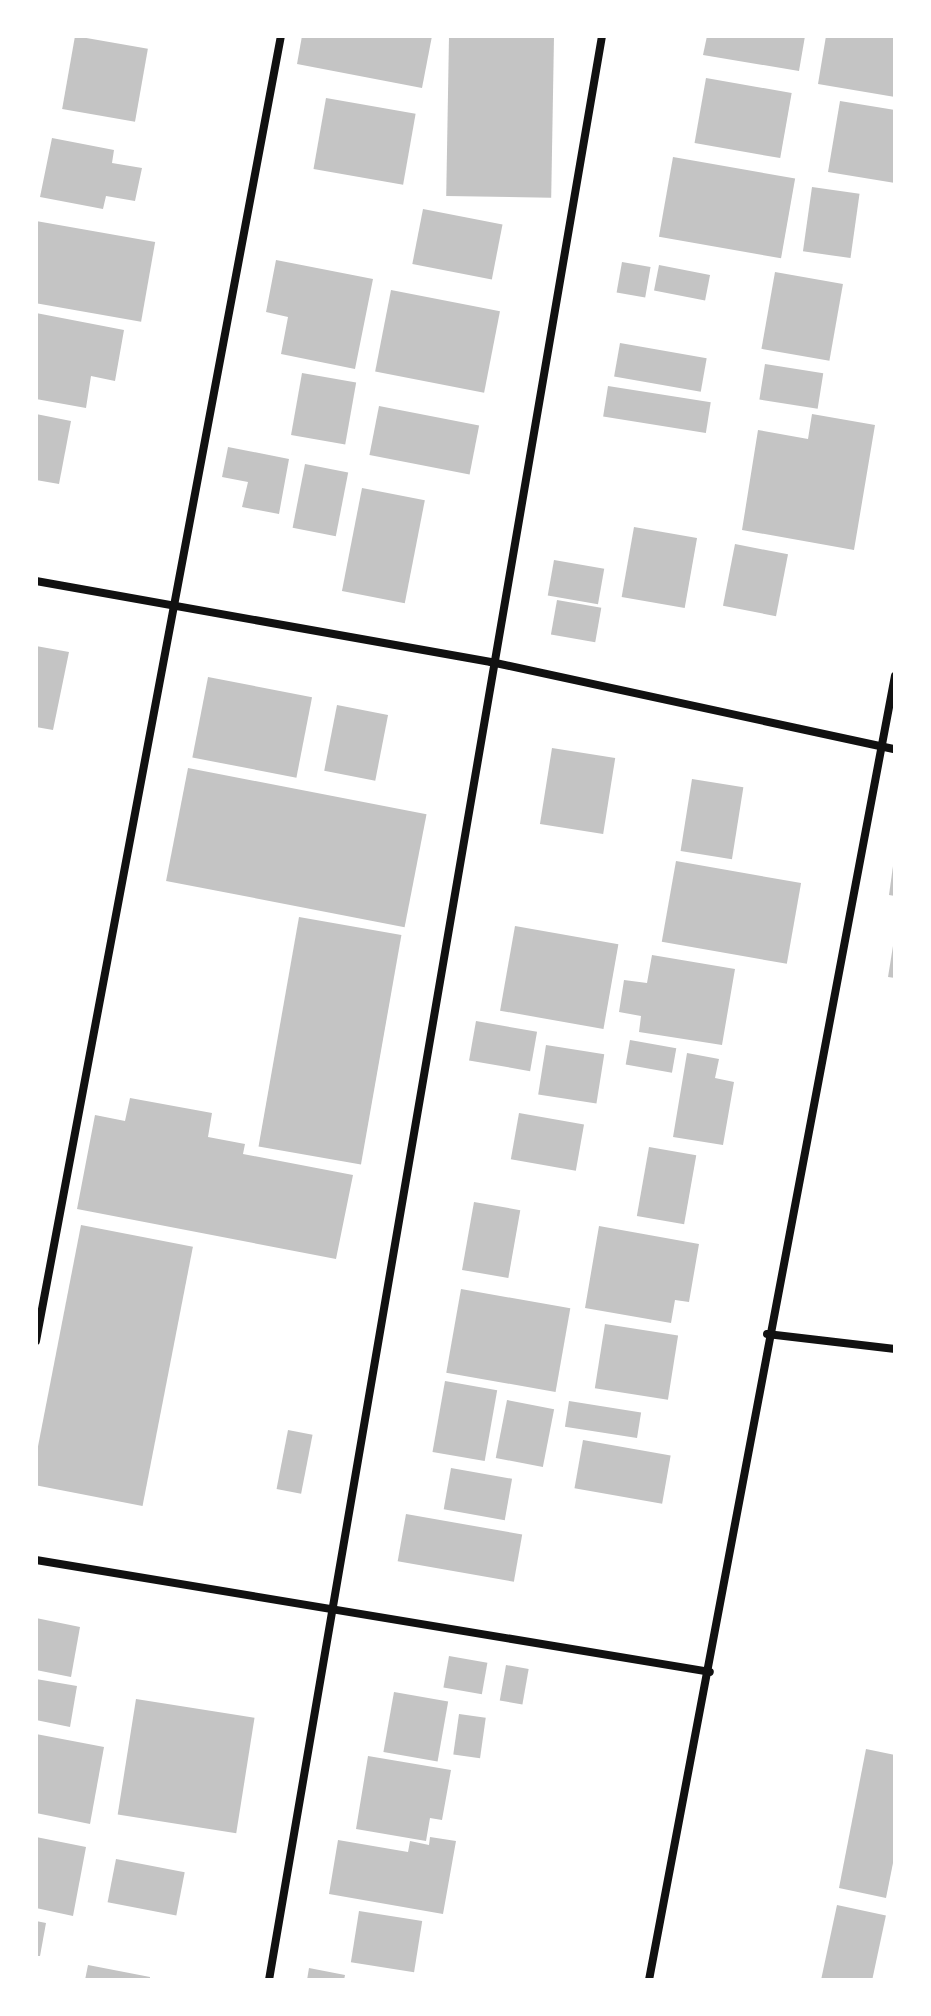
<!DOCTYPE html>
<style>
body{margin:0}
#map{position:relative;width:931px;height:2016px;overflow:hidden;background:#fff;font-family:"Open Sans",sans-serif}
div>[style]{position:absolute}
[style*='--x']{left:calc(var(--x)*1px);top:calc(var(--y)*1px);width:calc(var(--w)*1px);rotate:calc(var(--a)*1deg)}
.building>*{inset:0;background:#c4c4c4;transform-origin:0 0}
.minor>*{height:8px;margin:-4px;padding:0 4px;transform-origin:4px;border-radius:4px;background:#111}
span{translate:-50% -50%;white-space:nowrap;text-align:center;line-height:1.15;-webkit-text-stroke:8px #fff;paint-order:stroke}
.frame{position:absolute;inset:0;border:38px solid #fff;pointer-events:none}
</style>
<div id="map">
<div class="building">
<div style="left:75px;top:36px;width:74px;height:74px;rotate:10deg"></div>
<div style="clip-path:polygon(302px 36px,432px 36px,422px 88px,297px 64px)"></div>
<div style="left:449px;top:36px;width:105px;height:160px;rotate:1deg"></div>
<div style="clip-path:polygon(707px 36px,805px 36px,799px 71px,703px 55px)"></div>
<div style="clip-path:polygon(826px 36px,895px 36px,895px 97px,818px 84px)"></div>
<div style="left:706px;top:78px;width:87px;height:66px;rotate:10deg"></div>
<div style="left:326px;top:98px;width:91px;height:72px;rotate:10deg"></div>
<div style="clip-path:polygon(840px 101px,895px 110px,895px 183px,828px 172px)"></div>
<div style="clip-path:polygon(52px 138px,114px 150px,112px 163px,142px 168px,135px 201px,106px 196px,103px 209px,40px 197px)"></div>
<div style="left:673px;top:157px;width:124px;height:81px;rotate:10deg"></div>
<div style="left:812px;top:187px;width:48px;height:65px;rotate:8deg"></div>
<div style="left:423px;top:209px;width:81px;height:56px;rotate:11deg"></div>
<div style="left:36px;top:221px;width:121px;height:81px;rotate:10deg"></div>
<div style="clip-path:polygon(276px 260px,373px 279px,355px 369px,281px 354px,288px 317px,266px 312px)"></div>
<div style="left:622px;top:262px;width:29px;height:31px;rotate:10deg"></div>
<div style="left:659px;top:265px;width:52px;height:26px;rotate:11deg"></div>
<div style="left:775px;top:272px;width:69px;height:78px;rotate:10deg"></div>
<div style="left:391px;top:290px;width:111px;height:83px;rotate:11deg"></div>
<div style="clip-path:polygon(36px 313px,124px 330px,115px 381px,91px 376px,86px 408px,36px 399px)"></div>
<div style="left:620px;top:343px;width:88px;height:34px;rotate:10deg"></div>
<div style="left:765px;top:364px;width:59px;height:36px;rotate:9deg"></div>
<div style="left:302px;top:373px;width:55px;height:63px;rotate:10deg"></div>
<div style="left:608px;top:386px;width:104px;height:31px;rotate:9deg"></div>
<div style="left:379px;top:406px;width:102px;height:50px;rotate:11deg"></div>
<div style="clip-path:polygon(36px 414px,71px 421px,59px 484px,36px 480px)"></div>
<div style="clip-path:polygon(812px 414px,875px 425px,854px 550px,742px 530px,758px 430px,808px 439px)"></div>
<div style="clip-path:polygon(228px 447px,289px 459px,279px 514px,242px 507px,248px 482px,222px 477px)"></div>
<div style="left:305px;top:464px;width:44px;height:65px;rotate:11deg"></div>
<div style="left:362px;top:488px;width:64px;height:105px;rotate:11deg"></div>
<div style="left:634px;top:527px;width:64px;height:71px;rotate:10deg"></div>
<div style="left:735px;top:544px;width:54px;height:63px;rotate:11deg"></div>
<div style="left:554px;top:560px;width:51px;height:36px;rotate:10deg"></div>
<div style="left:557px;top:600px;width:45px;height:35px;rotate:10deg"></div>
<div style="clip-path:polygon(36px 646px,69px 652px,53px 730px,36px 727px)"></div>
<div style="left:208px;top:677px;width:106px;height:82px;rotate:11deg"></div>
<div style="left:337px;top:705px;width:52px;height:67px;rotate:11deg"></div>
<div style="left:552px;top:748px;width:64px;height:77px;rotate:9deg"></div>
<div style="left:188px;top:768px;width:243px;height:115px;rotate:11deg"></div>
<div style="left:692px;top:779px;width:52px;height:73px;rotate:9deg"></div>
<div style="left:676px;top:861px;width:127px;height:82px;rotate:10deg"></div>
<div style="clip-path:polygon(893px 866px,895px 867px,895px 896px,889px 895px)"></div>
<div style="left:299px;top:917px;width:104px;height:233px;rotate:10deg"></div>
<div style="left:515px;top:926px;width:105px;height:86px;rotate:10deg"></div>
<div style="clip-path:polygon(893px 946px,895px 946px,895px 978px,888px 977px)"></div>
<div style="clip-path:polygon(652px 955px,735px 969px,722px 1045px,639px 1032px,641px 1016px,619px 1012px,624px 980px,647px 983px)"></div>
<div style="left:476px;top:1021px;width:62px;height:40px;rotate:10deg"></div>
<div style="left:630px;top:1040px;width:47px;height:25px;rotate:10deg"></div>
<div style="left:546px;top:1045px;width:59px;height:50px;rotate:9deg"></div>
<div style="clip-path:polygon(687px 1053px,719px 1059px,715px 1078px,734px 1082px,723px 1145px,673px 1137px)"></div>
<div style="clip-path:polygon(130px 1098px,212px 1113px,208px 1137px,245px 1144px,243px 1154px,353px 1175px,336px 1259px,77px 1209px,95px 1115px,125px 1121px)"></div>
<div style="left:519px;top:1113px;width:66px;height:47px;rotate:10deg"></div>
<div style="left:649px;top:1147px;width:48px;height:70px;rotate:10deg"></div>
<div style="left:474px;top:1202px;width:47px;height:69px;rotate:10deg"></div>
<div style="left:81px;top:1225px;width:114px;height:264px;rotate:11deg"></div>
<div style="clip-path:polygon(599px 1226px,699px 1244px,689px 1302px,675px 1300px,671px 1323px,585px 1308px)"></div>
<div style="left:461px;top:1289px;width:111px;height:85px;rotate:10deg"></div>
<div style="left:605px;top:1324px;width:74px;height:65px;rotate:9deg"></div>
<div style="left:445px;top:1381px;width:53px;height:72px;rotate:10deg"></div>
<div style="left:507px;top:1400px;width:48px;height:59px;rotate:11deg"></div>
<div style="left:569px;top:1401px;width:73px;height:26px;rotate:9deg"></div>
<div style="left:288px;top:1430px;width:25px;height:60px;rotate:11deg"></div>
<div style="left:583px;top:1440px;width:89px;height:49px;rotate:10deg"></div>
<div style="left:451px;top:1468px;width:62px;height:42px;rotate:10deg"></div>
<div style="left:406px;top:1514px;width:118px;height:48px;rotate:10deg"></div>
<div style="clip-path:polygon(36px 1618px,80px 1627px,71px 1677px,36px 1670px)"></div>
<div style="left:449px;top:1656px;width:39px;height:32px;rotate:10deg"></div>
<div style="left:506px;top:1665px;width:23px;height:36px;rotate:10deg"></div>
<div style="clip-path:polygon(36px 1679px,77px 1686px,70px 1727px,36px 1720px)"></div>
<div style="left:394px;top:1692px;width:55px;height:61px;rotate:10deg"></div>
<div style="left:136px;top:1699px;width:120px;height:117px;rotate:9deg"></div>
<div style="left:459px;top:1714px;width:27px;height:41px;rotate:8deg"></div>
<div style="clip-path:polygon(36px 1734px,104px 1747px,90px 1824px,36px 1813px)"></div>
<div style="clip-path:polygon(866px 1749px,895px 1755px,895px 1853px,886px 1898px,839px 1888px)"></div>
<div style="clip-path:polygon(368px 1756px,451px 1770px,442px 1820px,430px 1818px,426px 1841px,356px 1829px)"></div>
<div style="clip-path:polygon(36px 1837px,86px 1847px,73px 1916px,36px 1908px)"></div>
<div style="clip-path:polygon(430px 1837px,456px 1841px,443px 1914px,329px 1894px,338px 1840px,408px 1852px,410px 1841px,429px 1845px)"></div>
<div style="left:116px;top:1859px;width:70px;height:44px;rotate:11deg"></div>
<div style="left:837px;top:1905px;width:50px;height:76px;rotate:12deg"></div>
<div style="left:359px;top:1911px;width:64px;height:52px;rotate:9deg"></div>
<div style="clip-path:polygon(36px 1921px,46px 1923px,40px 1956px,36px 1956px)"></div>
<div style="clip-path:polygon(88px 1965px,150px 1977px,150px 1980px,85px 1980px)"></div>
<div style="clip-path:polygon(309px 1968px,345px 1975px,344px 1980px,307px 1980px)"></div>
</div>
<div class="minor">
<div style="--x:36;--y:581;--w:462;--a:10.1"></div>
<div style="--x:491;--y:662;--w:413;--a:12.2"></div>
<div style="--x:767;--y:1334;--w:129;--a:6.7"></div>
<div style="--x:36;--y:1341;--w:1328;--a:-79.37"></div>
<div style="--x:36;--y:1560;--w:683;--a:9.43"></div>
<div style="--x:269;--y:1980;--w:1972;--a:-80.28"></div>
<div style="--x:649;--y:1980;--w:1327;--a:-79.32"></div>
</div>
<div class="frame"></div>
</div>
